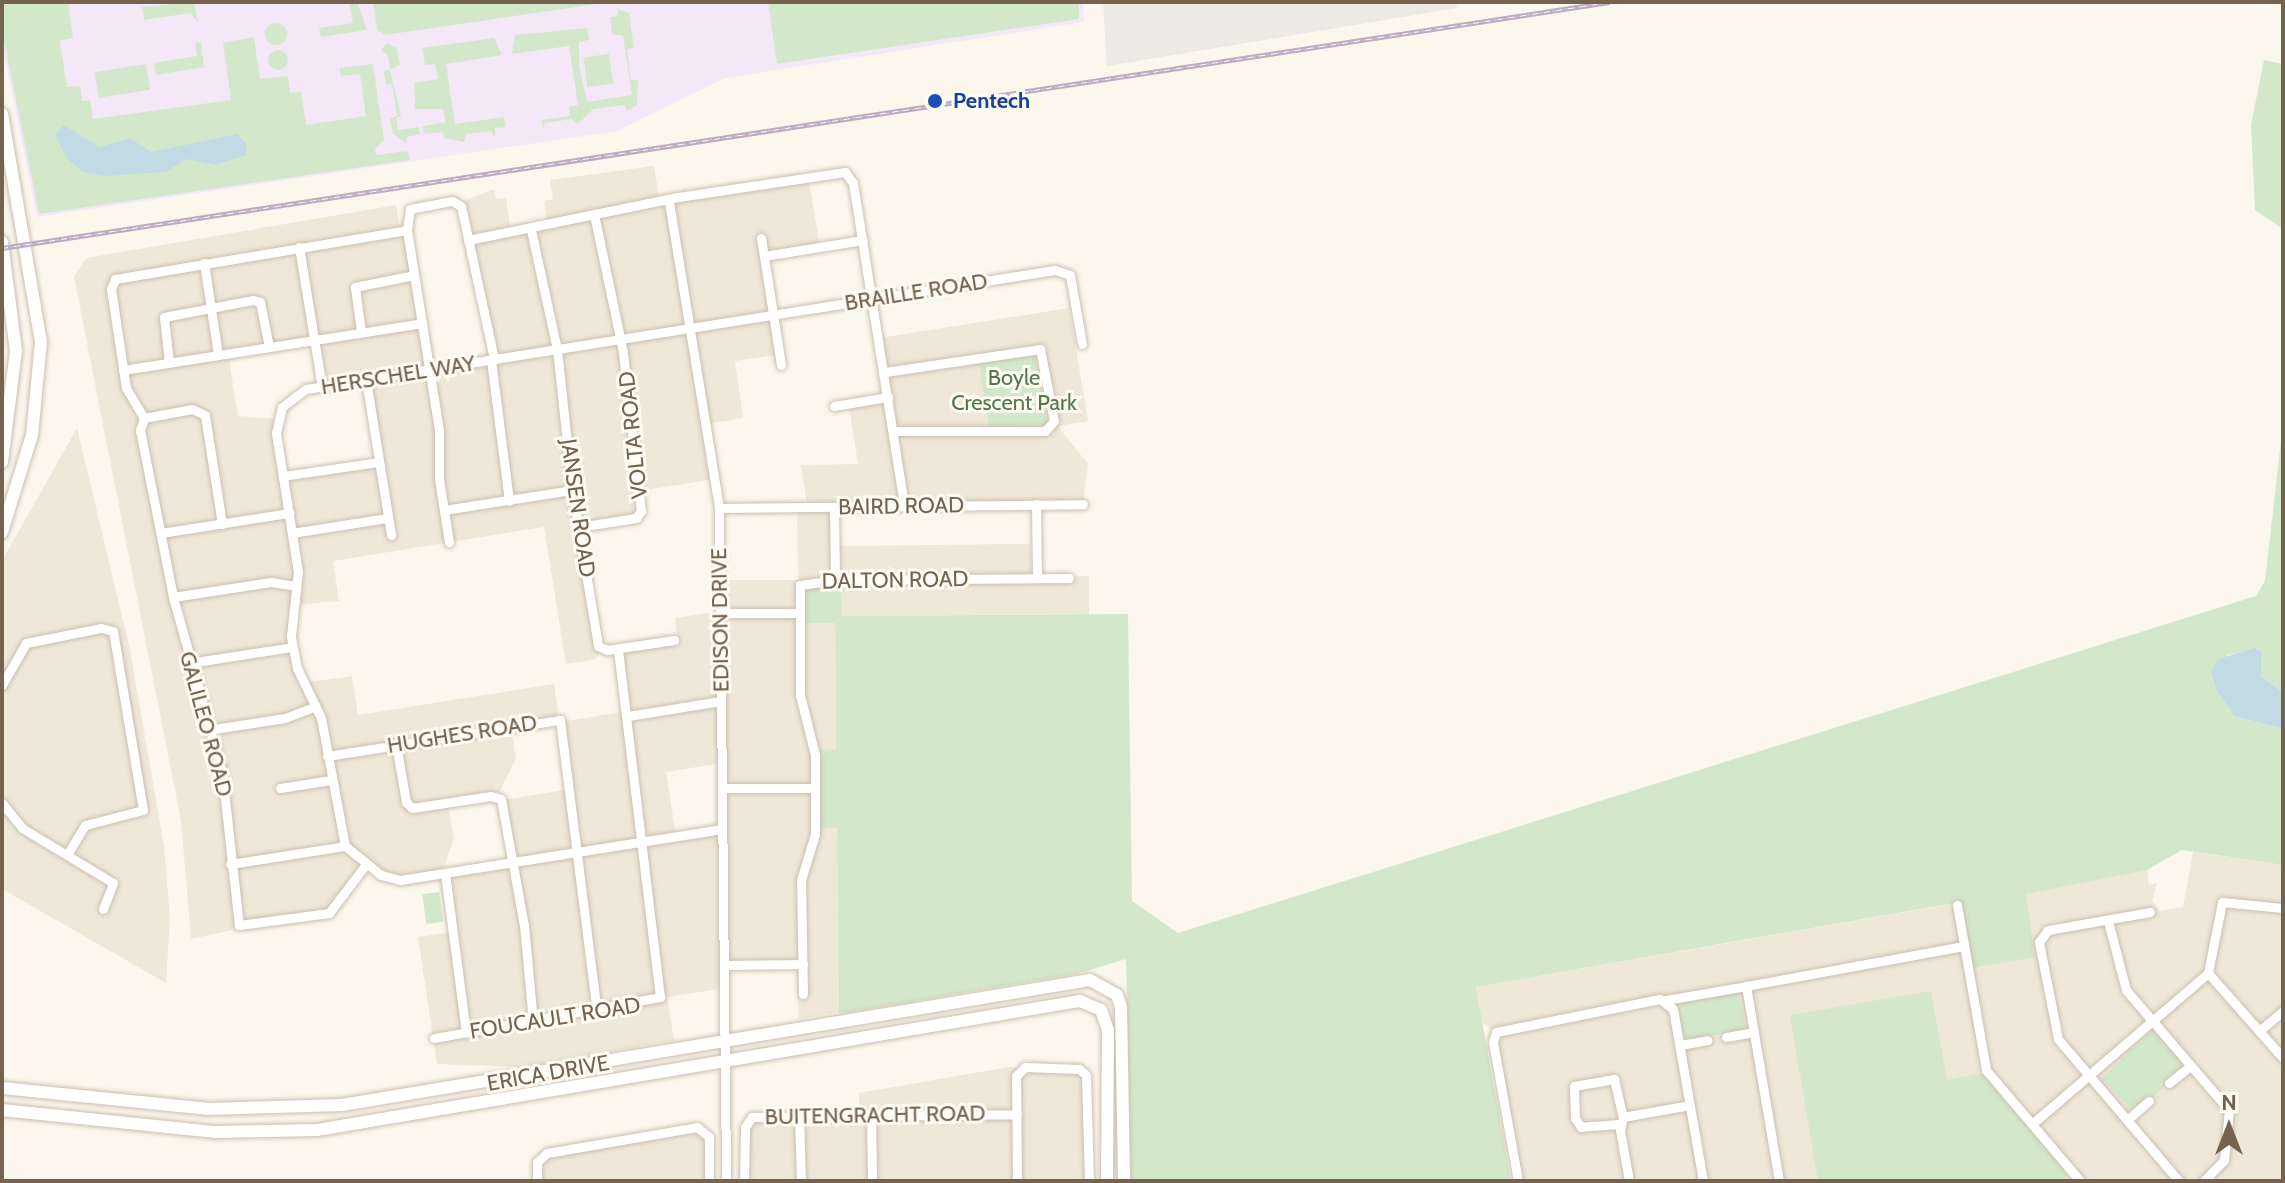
<!DOCTYPE html>
<style>
body{margin:0}
#map{position:relative;width:2285px;height:1183px;overflow:hidden;background:#fbf7ec;font-family:Cabin,sans-serif}
div>[style]{position:absolute}
[style*='--x']{left:calc(var(--x)*1px);top:calc(var(--y)*1px);width:calc(var(--w)*1px);rotate:calc(var(--a)*1deg)}
.residential>*{inset:0;background:#efe8d8}
.industrial>*{inset:0;background:#edeae4}
.education>*{inset:0;background:#f4e8f8}
.green>*{inset:0;background:#d3e8cb;transform-origin:0 0}
.round{border-radius:50%}
.water>*{inset:0;background:#c2dae4}
.roads{filter:drop-shadow(0 0 2px #cbbfaf) drop-shadow(0 0 2px #cbbfaf)}
.minor>*{height:9px;margin:-4.5px;padding:0 4.5px;transform-origin:4.5px;border-radius:4.5px;background:#fff}
.secondary>*{height:12px;margin:-6px;padding:0 6px;transform-origin:6px;border-radius:6px;background:#fff}
.rail>*{height:5px;margin-top:-2.5px;transform-origin:0;background:repeating-linear-gradient(90deg,#fefbf2 0 6px,#bcaac5 0 12px);box-sizing:border-box;border-block:2px solid #bcaac5}
.dots>*{width:22px;height:22px;translate:-50% -50%;box-sizing:border-box;border:4px solid #fefbf2;border-radius:50%}
span{translate:-50% -50%;white-space:nowrap;text-align:center;line-height:1.15;-webkit-text-stroke:6px #fefbf2;paint-order:stroke}
.transit-label{font-size:22px;color:#164399;font-weight:700}
.left{translate:0 -50%;text-align:left}
.street-label{font-size:22px;color:#756350}
.park-label{font-size:22px;color:#51794a}
.frame{position:absolute;inset:0;border:4px solid #756350;pointer-events:none}
.north{position:absolute;left:2189px;top:1087px;width:80px;height:80px;-webkit-text-stroke:6px #fefbf2;paint-order:stroke;rotate:0deg;font-size:22px;font-weight:700;line-height:32px;text-align:center;color:#756350}
.north::after{content:'';display:block;margin:auto;width:28px;height:36px;background:#756350;clip-path:polygon(50% 0,100% 100%,50% 72%,0 100%)}
</style>
<div id="map">
<div class="residential">
<div style="clip-path:polygon(evenodd,654px 166px,660px 203px,808px 175px,820px 247px,764px 256px,776px 355px,735px 361px,743px 418px,706px 424px,714px 479px,639px 491px,641px 514px,580px 528px,601px 649px,596px 659px,566px 664px,544px 527px,333px 561px,339px 601px,294px 605px,291px 626px,304px 683px,352px 676px,358px 715px,554px 684px,558px 713px,554px 720px,511px 727px,516px 759px,500px 791px,491px 798px,448px 805px,454px 839px,441px 874px,405px 880px,366px 865px,335px 908px,191px 939px,181px 821px,74px 277px,86px 258px,396px 205px,400px 231px,407px 230px,430px 370px,494px 360px,459px 203px,494px 189px,496px 199px,506px 198px,511px 233px,548px 227px,544px 201px,553px 199px,550px 180px,654px 166px,314px 340px,321px 387px,365px 381px,378px 462px,284px 476px,277px 419px,238px 416px,228px 354px,314px 340px)"></div>
<div style="clip-path:polygon(evenodd,1069px 308px,1088px 421px,1058px 426px,1088px 464px,1083px 503px,834px 506px,835px 546px,1030px 544px,1031px 577px,1089px 576px,1089px 614px,841px 616px,835px 623px,836px 750px,816px 750px,816px 828px,837px 828px,839px 1012px,798px 1019px,797px 964px,725px 965px,725px 988px,667px 997px,674px 1040px,523px 1067px,437px 1064px,418px 937px,454px 932px,445px 874px,513px 862px,502px 800px,571px 789px,562px 722px,628px 711px,619px 649px,677px 639px,675px 618px,721px 611px,721px 580px,798px 580px,797px 506px,807px 505px,801px 465px,858px 464px,849px 407px,889px 400px,880px 338px,1069px 308px,722px 763px,723px 829px,676px 836px,666px 772px,722px 763px)"></div>
<div style="clip-path:polygon(77px 428px,130px 650px,164px 846px,170px 918px,166px 983px,2px 889px,2px 561px)"></div>
<div style="clip-path:polygon(2193px 852px,2283px 865px,2283px 1181px,1517px 1181px,1495px 1032px,1482px 1022px,1476px 987px,1957px 903px,1968px 968px,2025px 894px,2042px 889px,2147px 870px,2149px 885px,2157px 883px,2152px 902px,2160px 911px,2183px 907px)"></div>
<div style="clip-path:polygon(1009px 1067px,1081px 1069px,1090px 1181px,743px 1181px,742px 1127px,752px 1115px,859px 1113px,859px 1093px)"></div>
<div style="clip-path:polygon(704px 1129px,710px 1181px,536px 1181px,541px 1155px)"></div>
</div>
<div class="industrial">
<div style="clip-path:polygon(1103px 2px,1456px 2px,1457px 8px,1107px 66px)"></div>
</div>
<div class="education">
<div style="clip-path:polygon(2px 2px,1083px 2px,1084px 22px,725px 78px,617px 131px,37px 217px,2px 44px)"></div>
</div>
<div class="green">
<div style="clip-path:polygon(2px 2px,68px 2px,73px 38px,60px 41px,67px 87px,80px 86px,82px 101px,90px 100px,93px 119px,231px 100px,223px 43px,254px 37px,260px 79px,288px 76px,290px 93px,301px 91px,306px 125px,366px 116px,360px 74px,341px 76px,339px 68px,373px 64px,384px 140px,375px 149px,376px 155px,407px 151px,410px 160px,39px 214px,2px 31px)"></div>
<div style="clip-path:polygon(194px 2px,198px 23px,191px 13px,144px 20px,142px 7px)"></div>
<div style="clip-path:polygon(349px 2px,357px 2px,367px 30px,321px 37px,319px 28px,353px 23px)"></div>
<div style="clip-path:polygon(373px 2px,610px 2px,385px 35px,377px 30px)"></div>
<div style="clip-path:polygon(768px 2px,1079px 2px,1079px 19px,777px 64px)"></div>
<div style="clip-path:polygon(618px 9px,629px 13px,634px 48px,627px 49px,631px 80px,638px 80px,637px 105px,627px 111px,624px 105px,593px 109px,578px 124px,572px 119px,545px 123px,543px 130px,541px 120px,570px 116px,569px 107px,578px 105px,569px 46px,512px 54px,515px 35px,587px 28px,589px 40px,579px 42px,579px 65px,587px 102px,632px 95px,623px 36px,612px 34px,610px 17px,618px 16px)"></div>
<div class="round" style="left:265px;top:23px;width:22px;height:22px"></div>
<div style="clip-path:polygon(494px 38px,502px 55px,446px 64px,455px 124px,504px 117px,506px 127px,495px 128px,495px 137px,491px 131px,466px 134px,464px 142px,445px 138px,442px 132px,424px 134px,423px 126px,446px 122px,443px 109px,415px 109px,414px 83px,438px 79px,435px 64px,425px 65px,422px 48px)"></div>
<div style="clip-path:polygon(201px 42px,204px 67px,156px 75px,154px 63px,197px 56px,195px 43px)"></div>
<div style="clip-path:polygon(387px 43px,397px 48px,400px 65px,390px 70px,401px 116px,396px 118px,398px 130px,419px 127px,420px 134px,407px 137px,406px 143px,393px 134px,390px 118px,397px 116px,392px 84px,386px 84px,384px 72px,390px 69px,388px 56px,381px 50px)"></div>
<div class="round" style="left:268px;top:50px;width:20px;height:20px"></div>
<div style="left:609px;top:54px;width:30px;height:26px;rotate:82deg"></div>
<div style="clip-path:polygon(2264px 60px,2283px 64px,2283px 229px,2255px 210px,2251px 125px)"></div>
<div style="left:146px;top:64px;width:26px;height:52px;rotate:81deg"></div>
<div style="clip-path:polygon(1034px 354px,1047px 425px,989px 426px,979px 363px)"></div>
<div style="clip-path:polygon(2283px 423px,2283px 692px,2261px 676px,2261px 651px,2256px 649px,2228px 655px,2216px 678px,2217px 691px,2234px 716px,2283px 729px,2283px 865px,2182px 850px,2147px 870px,2026px 894px,2035px 957px,1972px 968px,1960px 902px,1476px 987px,1511px 1181px,1131px 1181px,1126px 959px,1080px 973px,839px 1014px,837px 828px,818px 828px,818px 750px,836px 749px,835px 623px,802px 623px,803px 586px,840px 584px,842px 616px,1128px 614px,1132px 901px,1178px 933px,2256px 596px,2265px 581px)"></div>
<div style="left:439px;top:892px;width:30px;height:17px;rotate:82deg"></div>
<div style="clip-path:polygon(1738px 991px,1746px 1030px,1688px 1040px,1683px 1035px,1679px 1009px,1682px 1001px)"></div>
<div style="clip-path:polygon(1931px 991px,1947px 1080px,1983px 1073px,2064px 1170px,2066px 1181px,1818px 1181px,1790px 1015px)"></div>
<div style="left:2152px;top:1030px;width:49px;height:70px;rotate:46deg"></div>
</div>
<div class="water">
<div style="clip-path:polygon(64px 125px,99px 147px,130px 138px,151px 152px,237px 134px,246px 143px,246px 155px,215px 165px,186px 159px,166px 172px,106px 176px,83px 172px,67px 159px,55px 134px)"></div>
<div style="clip-path:polygon(2255px 648px,2261px 651px,2261px 676px,2283px 692px,2283px 729px,2234px 716px,2217px 691px,2211px 671px,2218px 659px)"></div>
</div>
<div class="roads">
<div class="minor">
<div style="--x:669;--y:202;--w:310;--a:80.7"></div>
<div style="--x:719;--y:508;--w:673;--a:89.4"></div>
<div style="--x:531;--y:230;--w:122;--a:77.7"></div>
<div style="--x:557;--y:349;--w:142;--a:83.9"></div>
<div style="--x:572;--y:490;--w:158;--a:80.5"></div>
<div style="--x:598;--y:646;--w:10;--a:24"></div>
<div style="--x:607;--y:650;--w:68;--a:-8.5"></div>
<div style="--x:761;--y:238;--w:18;--a:81"></div>
<div style="--x:468;--y:240;--w:214;--a:-11.6"></div>
<div style="--x:678;--y:197;--w:169;--a:-8.5"></div>
<div style="--x:845;--y:172;--w:14;--a:54"></div>
<div style="--x:853;--y:183;--w:327;--a:81"></div>
<div style="--x:299;--y:247;--w:142;--a:80.7"></div>
<div style="--x:204;--y:263;--w:93;--a:81.3"></div>
<div style="--x:361;--y:332;--w:45;--a:-97.6"></div>
<div style="--x:355;--y:287;--w:60;--a:-11.5"></div>
<div style="--x:491;--y:360;--w:142;--a:82.7"></div>
<div style="--x:169;--y:363;--w:46;--a:-96.2"></div>
<div style="--x:164;--y:317;--w:91;--a:-10.8"></div>
<div style="--x:253;--y:300;--w:7;--a:16"></div>
<div style="--x:260;--y:302;--w:46;--a:78.7"></div>
<div style="--x:781;--y:365;--w:110;--a:-98.9"></div>
<div style="--x:764;--y:256;--w:100;--a:-9.2"></div>
<div style="--x:123;--y:370;--w:303;--a:-8.9"></div>
<div style="--x:885;--y:372;--w:157;--a:-8.4"></div>
<div style="--x:1040;--y:349;--w:73;--a:79"></div>
<div style="--x:1054;--y:421;--w:13;--a:132"></div>
<div style="--x:1045;--y:431;--w:151;--a:180"></div>
<div style="--x:366;--y:380;--w:157;--a:80.8"></div>
<div style="--x:834;--y:406;--w:55;--a:-9.5"></div>
<div style="--x:144;--y:418;--w:35;--a:-121"></div>
<div style="--x:126;--y:388;--w:100;--a:-98.6"></div>
<div style="--x:111;--y:289;--w:11;--a:-68"></div>
<div style="--x:115;--y:279;--w:296;--a:-9.5"></div>
<div style="--x:283;--y:476;--w:97;--a:-8.3"></div>
<div style="--x:1036;--y:504;--w:74;--a:89.2"></div>
<div style="--x:834;--y:507;--w:73;--a:89.2"></div>
<div style="--x:719;--y:508;--w:364;--a:-0.6"></div>
<div style="--x:444;--y:510;--w:130;--a:-8.9"></div>
<div style="--x:222;--y:524;--w:110;--a:-98.9"></div>
<div style="--x:205;--y:415;--w:14;--a:-155"></div>
<div style="--x:192;--y:409;--w:49;--a:169.4"></div>
<div style="--x:144;--y:418;--w:13;--a:108"></div>
<div style="--x:140;--y:430;--w:170;--a:78.8"></div>
<div style="--x:173;--y:597;--w:182;--a:74.4"></div>
<div style="--x:222;--y:772;--w:154;--a:83.7"></div>
<div style="--x:239;--y:925;--w:91;--a:-7.6"></div>
<div style="--x:329;--y:913;--w:61;--a:-52.9"></div>
<div style="--x:578;--y:527;--w:59;--a:-8.8"></div>
<div style="--x:636;--y:518;--w:9;--a:-54"></div>
<div style="--x:641;--y:511;--w:160;--a:-96.5"></div>
<div style="--x:623;--y:352;--w:141;--a:-101.9"></div>
<div style="--x:161;--y:533;--w:130;--a:-8.9"></div>
<div style="--x:292;--y:533;--w:96;--a:-9"></div>
<div style="--x:449;--y:542;--w:64;--a:-99"></div>
<div style="--x:439;--y:479;--w:49;--a:-90"></div>
<div style="--x:439;--y:430;--w:203;--a:-99.1"></div>
<div style="--x:407;--y:230;--w:21;--a:-82"></div>
<div style="--x:410;--y:209;--w:43;--a:-10.8"></div>
<div style="--x:452;--y:201;--w:10;--a:29"></div>
<div style="--x:461;--y:206;--w:157;--a:77.8"></div>
<div style="--x:173;--y:597;--w:99;--a:-8.7"></div>
<div style="--x:271;--y:582;--w:25;--a:9"></div>
<div style="--x:720;--y:613;--w:79;--a:0"></div>
<div style="--x:189;--y:663;--w:104;--a:-8.8"></div>
<div style="--x:2;--y:685;--w:48;--a:-60.3"></div>
<div style="--x:26;--y:643;--w:76;--a:-11.3"></div>
<div style="--x:101;--y:628;--w:12;--a:14"></div>
<div style="--x:113;--y:631;--w:181;--a:80.5"></div>
<div style="--x:143;--y:810;--w:60;--a:165.5"></div>
<div style="--x:85;--y:825;--w:35;--a:121"></div>
<div style="--x:628;--y:716;--w:94;--a:-9.2"></div>
<div style="--x:207;--y:730;--w:79;--a:-8.7"></div>
<div style="--x:285;--y:718;--w:33;--a:-21"></div>
<div style="--x:396;--y:744;--w:59;--a:80.2"></div>
<div style="--x:406;--y:802;--w:8;--a:45"></div>
<div style="--x:412;--y:808;--w:80;--a:-8.6"></div>
<div style="--x:491;--y:796;--w:10;--a:17"></div>
<div style="--x:501;--y:799;--w:128;--a:79.7"></div>
<div style="--x:524;--y:925;--w:97;--a:84.7"></div>
<div style="--x:327;--y:756;--w:236;--a:-8.8"></div>
<div style="--x:560;--y:720;--w:293;--a:82.8"></div>
<div style="--x:280;--y:788;--w:52;--a:-8.9"></div>
<div style="--x:722;--y:788;--w:93;--a:0"></div>
<div style="--x:2;--y:803;--w:32;--a:51"></div>
<div style="--x:22;--y:828;--w:106;--a:31.1"></div>
<div style="--x:113;--y:883;--w:28;--a:111"></div>
<div style="--x:722;--y:829;--w:326;--a:171"></div>
<div style="--x:400;--y:880;--w:20;--a:-165"></div>
<div style="--x:381;--y:875;--w:46;--a:-141.1"></div>
<div style="--x:345;--y:846;--w:130;--a:-100.6"></div>
<div style="--x:321;--y:718;--w:55;--a:-115.6"></div>
<div style="--x:297;--y:668;--w:33;--a:-101"></div>
<div style="--x:291;--y:636;--w:64;--a:-83.8"></div>
<div style="--x:298;--y:572;--w:141;--a:-99"></div>
<div style="--x:276;--y:433;--w:27;--a:-77"></div>
<div style="--x:282;--y:407;--w:30;--a:-37"></div>
<div style="--x:306;--y:389;--w:758;--a:-9.03"></div>
<div style="--x:1055;--y:270;--w:16;--a:18"></div>
<div style="--x:1070;--y:275;--w:70;--a:80.1"></div>
<div style="--x:230;--y:864;--w:116;--a:-8.9"></div>
<div style="--x:445;--y:873;--w:161;--a:82.5"></div>
<div style="--x:1957;--y:905;--w:168;--a:80"></div>
<div style="--x:1986;--y:1070;--w:145;--a:49.7"></div>
<div style="--x:2150;--y:912;--w:104;--a:170"></div>
<div style="--x:2048;--y:930;--w:15;--a:127"></div>
<div style="--x:2039;--y:942;--w:99;--a:78.9"></div>
<div style="--x:2058;--y:1039;--w:187;--a:49.6"></div>
<div style="--x:2108;--y:921;--w:71;--a:75.4"></div>
<div style="--x:2126;--y:990;--w:158;--a:49.4"></div>
<div style="--x:2229;--y:1110;--w:50;--a:95.7"></div>
<div style="--x:2224;--y:1160;--w:29;--a:134"></div>
<div style="--x:724;--y:965;--w:79;--a:-0.7"></div>
<div style="--x:2208;--y:973;--w:113;--a:48.6"></div>
<div style="--x:803;--y:994;--w:114;--a:-91"></div>
<div style="--x:801;--y:880;--w:48;--a:-73.1"></div>
<div style="--x:815;--y:834;--w:79;--a:-90"></div>
<div style="--x:815;--y:755;--w:62;--a:-104"></div>
<div style="--x:800;--y:695;--w:110;--a:-90"></div>
<div style="--x:800;--y:585;--w:35;--a:-8"></div>
<div style="--x:835;--y:580;--w:234;--a:-0.5"></div>
<div style="--x:1666;--y:1000;--w:81;--a:-9.9"></div>
<div style="--x:2259;--y:1031;--w:31;--a:-40"></div>
<div style="--x:1726;--y:1037;--w:28;--a:-10"></div>
<div style="--x:434;--y:1038;--w:230;--a:-10.3"></div>
<div style="--x:660;--y:997;--w:351;--a:-96.9"></div>
<div style="--x:1680;--y:1045;--w:28;--a:-10"></div>
<div style="--x:2169;--y:1083;--w:28;--a:-39"></div>
<div style="--x:871;--y:1114;--w:67;--a:89.1"></div>
<div style="--x:799;--y:1115;--w:66;--a:88.3"></div>
<div style="--x:2127;--y:1120;--w:29;--a:-41"></div>
<div style="--x:1620;--y:1124;--w:39;--a:176"></div>
<div style="--x:1581;--y:1127;--w:11;--a:-124"></div>
<div style="--x:1575;--y:1118;--w:32;--a:-92"></div>
<div style="--x:1574;--y:1086;--w:41;--a:-9.9"></div>
<div style="--x:1614;--y:1079;--w:39;--a:77"></div>
<div style="--x:2032;--y:1124;--w:232;--a:-40.6"></div>
<div style="--x:2208;--y:973;--w:72;--a:-78.8"></div>
<div style="--x:2222;--y:902;--w:61;--a:5.6"></div>
<div style="--x:537;--y:1181;--w:19;--a:-90"></div>
<div style="--x:537;--y:1162;--w:13;--a:-42"></div>
<div style="--x:547;--y:1153;--w:152;--a:-9.8"></div>
<div style="--x:697;--y:1127;--w:16;--a:40"></div>
<div style="--x:709;--y:1137;--w:44;--a:90"></div>
<div style="--x:744;--y:1181;--w:54;--a:-88.9"></div>
<div style="--x:745;--y:1127;--w:12;--a:-55"></div>
<div style="--x:752;--y:1117;--w:265;--a:-0.6"></div>
<div style="--x:1017;--y:1181;--w:105;--a:-90.5"></div>
<div style="--x:1016;--y:1076;--w:13;--a:-45"></div>
<div style="--x:1025;--y:1067;--w:54;--a:2.1"></div>
<div style="--x:1079;--y:1069;--w:9;--a:41"></div>
<div style="--x:1086;--y:1075;--w:106;--a:88.4"></div>
<div style="--x:1518;--y:1181;--w:141;--a:-100.2"></div>
<div style="--x:1493;--y:1042;--w:10;--a:-73"></div>
<div style="--x:1496;--y:1032;--w:167;--a:-11.4"></div>
<div style="--x:1660;--y:999;--w:16;--a:38"></div>
<div style="--x:1673;--y:1009;--w:175;--a:80.1"></div>
<div style="--x:1629;--y:1181;--w:52;--a:-100"></div>
<div style="--x:1620;--y:1130;--w:13;--a:-77"></div>
<div style="--x:1623;--y:1117;--w:68;--a:-10.2"></div>
<div style="--x:1779;--y:1181;--w:198;--a:-99.6"></div>
<div style="--x:1746;--y:986;--w:221;--a:-10.4"></div>
</div>
<div class="secondary">
<div style="--x:2;--y:114;--w:231;--a:80.3"></div>
<div style="--x:41;--y:342;--w:93;--a:95.5"></div>
<div style="--x:32;--y:435;--w:102;--a:107.2"></div>
<div style="--x:2;--y:242;--w:110;--a:82.7"></div>
<div style="--x:16;--y:351;--w:112;--a:97.2"></div>
<div style="--x:2;--y:1088;--w:206;--a:5.8"></div>
<div style="--x:207;--y:1109;--w:135;--a:-1.7"></div>
<div style="--x:342;--y:1105;--w:758;--a:-9.49"></div>
<div style="--x:1090;--y:980;--w:31;--a:29"></div>
<div style="--x:1117;--y:995;--w:13;--a:72"></div>
<div style="--x:1121;--y:1007;--w:174;--a:89"></div>
<div style="--x:2;--y:1110;--w:215;--a:5.9"></div>
<div style="--x:216;--y:1132;--w:101;--a:-1.1"></div>
<div style="--x:317;--y:1130;--w:774;--a:-9.6"></div>
<div style="--x:1080;--y:1001;--w:23;--a:23"></div>
<div style="--x:1101;--y:1010;--w:21;--a:71"></div>
<div style="--x:1108;--y:1030;--w:151;--a:90.4"></div>
</div>
</div>
<div class="rail">
<div style="--x:2;--y:248;--w:1626;--a:-8.7"></div>
</div>
<div class="dots">
<div style="left:935px;top:101px;background:#1a4fb4"></div>
</div>
<div class="transit-label">
<span class="left" style="left:953px;top:101px">Pentech</span>
</div>
<div class="street-label">
<span style="left:916px;top:292px;rotate:-9deg">BRAILLE ROAD</span>
<span style="left:398px;top:375px;rotate:-9deg">HERSCHEL WAY</span>
<span style="left:633px;top:435px;rotate:-96deg">VOLTA ROAD</span>
<span style="left:901px;top:506px;rotate:-1deg">BAIRD ROAD</span>
<span style="left:578px;top:508px;rotate:82deg">JANSEN ROAD</span>
<span style="left:895px;top:580px;rotate:-1deg">DALTON ROAD</span>
<span style="left:720px;top:620px;rotate:-91deg">EDISON DRIVE</span>
<span style="left:206px;top:724px;rotate:75deg">GALILEO ROAD</span>
<span style="left:462px;top:734px;rotate:-9deg">HUGHES ROAD</span>
<span style="left:555px;top:1018px;rotate:-9deg">FOUCAULT ROAD</span>
<span style="left:548px;top:1073px;rotate:-10deg">ERICA DRIVE</span>
<span style="left:875px;top:1115px;rotate:-1deg">BUITENGRACHT ROAD</span>
</div>
<div class="park-label">
<span style="left:1014px;top:390px">Boyle<br>Crescent Park</span>
</div>
<div class="frame"></div>
<div class="north">N</div>
</div>
